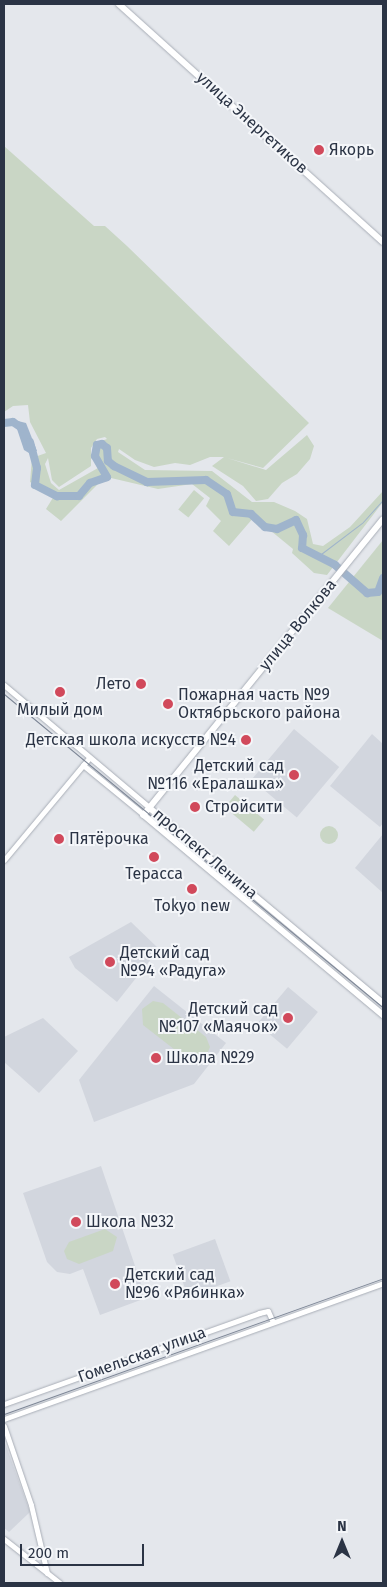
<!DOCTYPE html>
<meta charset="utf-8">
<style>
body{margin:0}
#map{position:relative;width:387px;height:1587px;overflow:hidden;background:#e4e7ec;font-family:"Fira Sans",sans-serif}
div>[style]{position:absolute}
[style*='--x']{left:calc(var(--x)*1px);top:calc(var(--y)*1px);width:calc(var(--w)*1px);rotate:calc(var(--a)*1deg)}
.built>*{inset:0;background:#d2d6de;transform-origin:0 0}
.green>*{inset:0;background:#c9d6c5;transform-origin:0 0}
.round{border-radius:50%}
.water>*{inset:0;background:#9fb4cc}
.stream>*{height:1px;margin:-0.5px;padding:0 0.5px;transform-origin:0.5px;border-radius:0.5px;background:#9fb4cc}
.river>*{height:8px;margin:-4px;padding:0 4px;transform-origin:4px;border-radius:4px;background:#9fb4cc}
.roads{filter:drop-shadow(0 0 1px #a9aeb7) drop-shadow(0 0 1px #a9aeb7)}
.secondary>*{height:5px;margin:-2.5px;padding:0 2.5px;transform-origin:2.5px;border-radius:2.5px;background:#fff}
.primary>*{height:5.5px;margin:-2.75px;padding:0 2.75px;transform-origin:2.75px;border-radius:2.75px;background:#fff}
.tram>*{height:1px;margin:-0.5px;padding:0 0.5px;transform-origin:0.5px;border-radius:0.5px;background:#7d8696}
.dots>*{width:14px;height:14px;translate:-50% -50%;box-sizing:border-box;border:2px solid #f4f6f9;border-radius:50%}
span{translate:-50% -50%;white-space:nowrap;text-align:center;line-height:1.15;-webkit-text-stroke:4px #f4f6f9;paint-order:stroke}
.street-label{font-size:16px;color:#2b3445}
.poi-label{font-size:16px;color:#2b3445}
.left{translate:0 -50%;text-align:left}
.right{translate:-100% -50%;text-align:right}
.frame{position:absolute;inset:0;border:5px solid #2b3445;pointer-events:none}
.north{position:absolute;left:317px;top:1517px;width:50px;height:50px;-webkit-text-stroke:4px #f4f6f9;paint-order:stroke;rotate:0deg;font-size:14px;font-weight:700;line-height:20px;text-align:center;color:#2b3445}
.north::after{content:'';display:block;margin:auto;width:18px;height:22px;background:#2b3445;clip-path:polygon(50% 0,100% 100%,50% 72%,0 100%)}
.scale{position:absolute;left:20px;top:1544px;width:124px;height:22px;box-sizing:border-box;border:2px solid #2b3445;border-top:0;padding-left:6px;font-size:15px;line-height:18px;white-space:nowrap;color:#2b3445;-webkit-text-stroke:4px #f4f6f9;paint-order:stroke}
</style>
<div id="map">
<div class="built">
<div style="left:294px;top:729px;width:59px;height:66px;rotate:40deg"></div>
<div style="clip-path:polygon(372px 734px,383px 744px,383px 823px,380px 827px,330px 786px)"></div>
<div style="clip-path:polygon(383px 834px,383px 893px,355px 868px)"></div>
<div style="clip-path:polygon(131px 922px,159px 949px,117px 1002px,75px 968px,69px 957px)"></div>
<div style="clip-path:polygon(154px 986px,226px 1043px,194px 1084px,94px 1122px,79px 1080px)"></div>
<div style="left:288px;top:987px;width:39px;height:48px;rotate:40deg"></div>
<div style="clip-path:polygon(43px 1018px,78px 1051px,39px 1093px,4px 1062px,4px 1037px)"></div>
<div style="clip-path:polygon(101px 1166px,146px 1298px,100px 1315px,83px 1269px,70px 1274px,57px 1272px,47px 1262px,23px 1193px)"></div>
<div style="left:215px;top:1239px;width:45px;height:45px;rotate:70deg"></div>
<div style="clip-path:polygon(4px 1440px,30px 1512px,9px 1532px,4px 1528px)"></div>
</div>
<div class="green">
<div style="clip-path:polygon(evenodd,4px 146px,94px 226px,105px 226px,127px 246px,309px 423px,263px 468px,227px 458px,266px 470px,307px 435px,314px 446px,310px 459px,297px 474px,282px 483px,268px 499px,256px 501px,243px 486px,212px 466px,224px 457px,210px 457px,190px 465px,175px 463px,154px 467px,135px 460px,119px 449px,118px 452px,145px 470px,212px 471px,252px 502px,274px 502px,295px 511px,307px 519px,313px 544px,323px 546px,350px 527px,383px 491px,383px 502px,327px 575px,314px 573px,292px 553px,293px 549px,254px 517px,229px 546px,213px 531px,221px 521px,206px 506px,210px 498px,192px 484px,158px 489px,111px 478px,100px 482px,61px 521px,46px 509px,54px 496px,30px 482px,32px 458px,46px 453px,30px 422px,28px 405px,13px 406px,4px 412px,4px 146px,105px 437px,107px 439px,98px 442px,93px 452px,98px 468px,59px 490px,51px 483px,45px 464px,48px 458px,52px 480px,59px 487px,91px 466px,91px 448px,97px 439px,105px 437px)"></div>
<div style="left:194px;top:490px;width:13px;height:25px;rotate:39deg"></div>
<div style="clip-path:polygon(383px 540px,383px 641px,328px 608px)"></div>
<div style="left:235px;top:795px;width:38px;height:16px;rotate:40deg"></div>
<div class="round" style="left:320px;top:826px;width:18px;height:18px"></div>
<div style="clip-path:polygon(153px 1001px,163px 1003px,206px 1037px,210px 1047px,205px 1059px,197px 1062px,188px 1060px,143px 1025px,142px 1009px)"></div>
<div style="clip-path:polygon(105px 1229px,117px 1237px,113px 1251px,79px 1264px,67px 1259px,64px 1251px,69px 1242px)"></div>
</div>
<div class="water">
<div style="clip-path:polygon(18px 421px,26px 423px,37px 451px,29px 453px,24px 450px,15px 423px)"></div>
</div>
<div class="stream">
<div style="--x:317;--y:557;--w:56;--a:-37.1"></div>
<div style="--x:362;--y:523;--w:31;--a:-48"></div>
</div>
<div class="river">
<div style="--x:4;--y:423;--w:9;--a:-6"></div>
<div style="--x:13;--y:422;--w:11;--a:34"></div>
<div style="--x:30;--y:442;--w:27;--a:75"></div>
<div style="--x:37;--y:468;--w:17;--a:97"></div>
<div style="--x:35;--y:485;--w:25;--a:27"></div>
<div style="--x:57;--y:496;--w:22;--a:0"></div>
<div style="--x:79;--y:496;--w:17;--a:-50"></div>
<div style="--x:90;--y:483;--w:18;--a:-19"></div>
<div style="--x:107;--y:477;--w:24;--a:-120"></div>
<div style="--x:95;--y:456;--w:11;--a:-80"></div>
<div style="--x:97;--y:445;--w:5;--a:-11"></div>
<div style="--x:102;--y:444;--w:6;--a:39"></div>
<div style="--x:107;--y:448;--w:13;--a:86"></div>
<div style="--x:108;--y:461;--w:8;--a:40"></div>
<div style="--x:114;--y:466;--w:37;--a:26"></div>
<div style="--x:147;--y:482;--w:59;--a:-1.9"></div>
<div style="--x:206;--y:480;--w:25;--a:34"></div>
<div style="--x:227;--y:494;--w:19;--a:72"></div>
<div style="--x:233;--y:512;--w:18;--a:6"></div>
<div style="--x:251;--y:514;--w:19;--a:43"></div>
<div style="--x:265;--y:527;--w:12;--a:9"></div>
<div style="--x:277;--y:529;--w:21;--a:-25"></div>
<div style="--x:296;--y:520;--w:17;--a:65"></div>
<div style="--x:303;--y:535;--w:13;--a:94"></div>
<div style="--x:302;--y:548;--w:37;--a:27"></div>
<div style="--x:335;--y:565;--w:43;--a:41.2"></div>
<div style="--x:367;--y:593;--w:11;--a:-5"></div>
<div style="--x:378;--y:592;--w:15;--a:-70"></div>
</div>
<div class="roads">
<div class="secondary">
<div style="--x:4;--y:685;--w:191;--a:40.1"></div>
<div style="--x:83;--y:765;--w:79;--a:39.3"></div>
<div style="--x:4;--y:860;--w:133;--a:-50.2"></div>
<div style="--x:4;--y:1404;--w:271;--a:-19.6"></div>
<div style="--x:259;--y:1313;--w:9;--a:-13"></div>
<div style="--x:268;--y:1311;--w:12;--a:66"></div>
<div style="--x:4;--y:1419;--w:403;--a:-19.7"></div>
<div style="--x:4;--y:1426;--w:83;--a:71.1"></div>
<div style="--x:31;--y:1505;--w:70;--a:76.8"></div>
<div style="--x:4;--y:1539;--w:71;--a:38.2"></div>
</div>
<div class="primary">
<div style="--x:119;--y:4;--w:355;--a:42"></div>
<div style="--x:383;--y:520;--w:380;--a:129"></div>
<div style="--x:144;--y:815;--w:312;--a:39.9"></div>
<div style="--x:150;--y:808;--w:304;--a:39.9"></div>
</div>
</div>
<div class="tram">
<div style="--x:4;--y:694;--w:492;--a:39.6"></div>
<div style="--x:4;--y:1414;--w:403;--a:-19.7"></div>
</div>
<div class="dots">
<div style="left:319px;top:150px;background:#d1495b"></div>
<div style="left:141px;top:684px;background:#d1495b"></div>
<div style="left:60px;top:692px;background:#d1495b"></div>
<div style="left:168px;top:704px;background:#d1495b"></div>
<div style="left:246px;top:740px;background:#d1495b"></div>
<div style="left:294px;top:775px;background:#d1495b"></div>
<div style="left:195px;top:807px;background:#d1495b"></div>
<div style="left:59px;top:839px;background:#d1495b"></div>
<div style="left:154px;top:857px;background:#d1495b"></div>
<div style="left:192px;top:889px;background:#d1495b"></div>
<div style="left:110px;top:962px;background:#d1495b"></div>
<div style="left:288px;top:1018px;background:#d1495b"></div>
<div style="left:156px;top:1058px;background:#d1495b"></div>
<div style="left:76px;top:1222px;background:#d1495b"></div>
<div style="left:115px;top:1284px;background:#d1495b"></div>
</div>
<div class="street-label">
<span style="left:252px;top:123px;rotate:42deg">улица Энергетиков</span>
<span style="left:298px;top:625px;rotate:-51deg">улица Волкова</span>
<span style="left:205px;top:854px;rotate:40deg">проспект Ленина</span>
<span style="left:142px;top:1355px;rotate:-20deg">Гомельская улица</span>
</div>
<div class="poi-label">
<span class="left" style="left:329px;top:150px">Якорь</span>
<span class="right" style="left:131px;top:684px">Лето</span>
<span class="left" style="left:178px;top:704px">Пожарная часть №9<br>Октябрьского района</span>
<span style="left:60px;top:710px">Милый дом</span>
<span class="right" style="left:236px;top:740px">Детская школа искусств №4</span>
<span class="right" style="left:284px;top:775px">Детский сад<br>№116 «Ералашка»</span>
<span class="left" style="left:205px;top:807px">Стройсити</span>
<span class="left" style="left:69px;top:839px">Пятёрочка</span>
<span style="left:154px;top:874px">Терасса</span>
<span style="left:192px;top:906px">Tokyo new</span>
<span class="left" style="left:120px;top:962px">Детский сад<br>№94 «Радуга»</span>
<span class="right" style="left:278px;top:1018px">Детский сад<br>№107 «Маячок»</span>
<span class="left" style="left:166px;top:1058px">Школа №29</span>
<span class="left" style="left:86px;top:1222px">Школа №32</span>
<span class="left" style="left:125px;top:1284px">Детский сад<br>№96 «Рябинка»</span>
</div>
<div class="frame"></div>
<div class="north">N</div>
<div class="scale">200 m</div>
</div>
